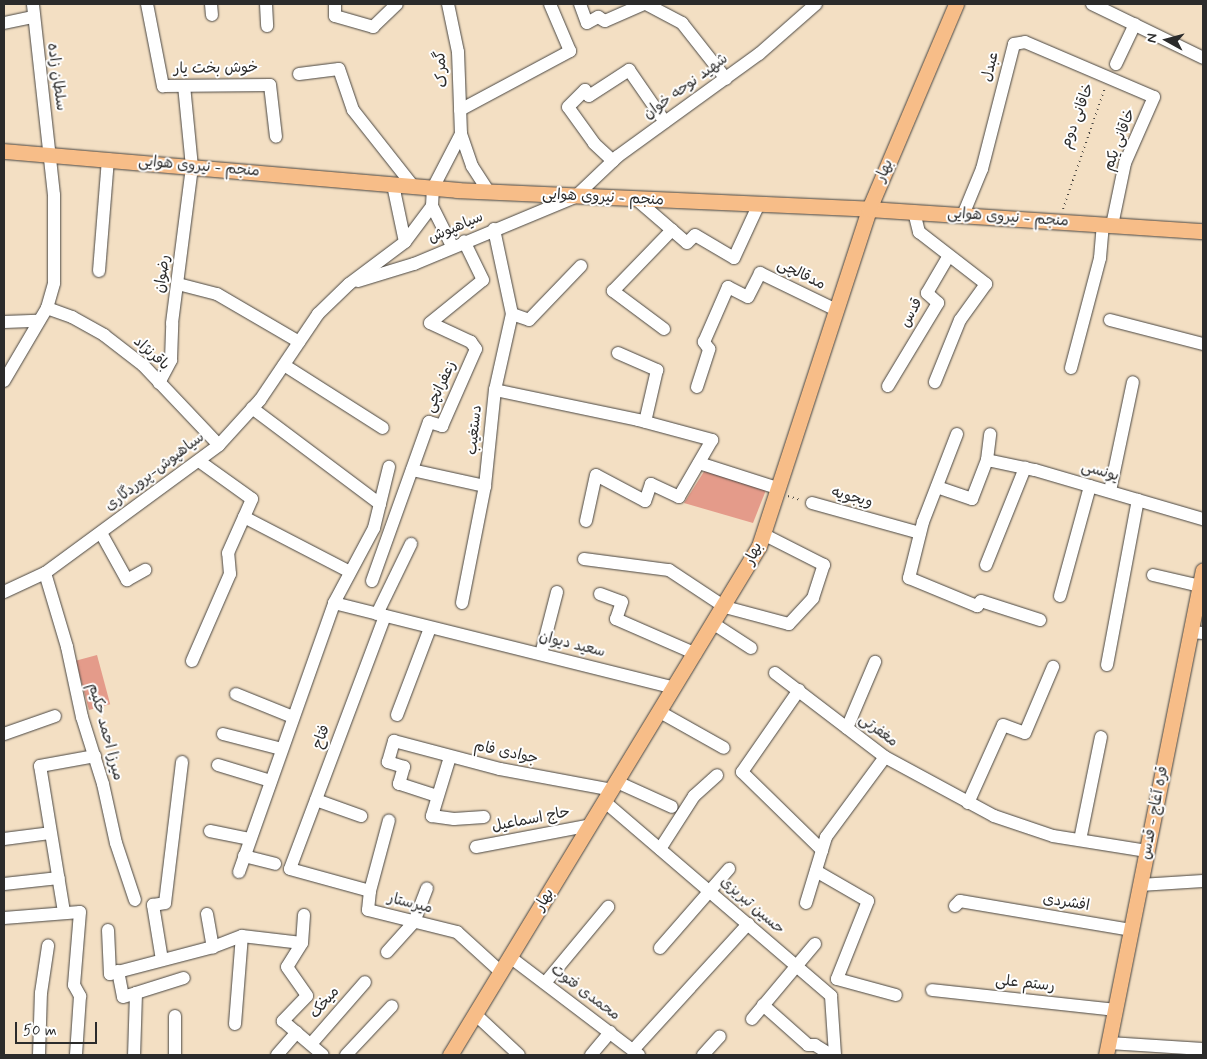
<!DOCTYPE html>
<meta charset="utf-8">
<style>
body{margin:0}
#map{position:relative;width:1207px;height:1059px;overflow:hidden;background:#f3dfc3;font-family:Mynerve,"Playpen Sans Arabic",sans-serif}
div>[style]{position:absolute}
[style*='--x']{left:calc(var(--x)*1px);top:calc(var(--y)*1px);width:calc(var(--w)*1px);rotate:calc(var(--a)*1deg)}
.building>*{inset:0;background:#e49b8a;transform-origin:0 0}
.path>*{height:2px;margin-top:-1px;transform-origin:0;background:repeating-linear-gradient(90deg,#494642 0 1px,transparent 0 5px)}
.roads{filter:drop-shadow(0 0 1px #494642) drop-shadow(0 0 1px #494642)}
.minor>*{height:12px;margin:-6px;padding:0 6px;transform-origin:6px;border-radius:6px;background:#fff}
.major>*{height:15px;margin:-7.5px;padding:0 7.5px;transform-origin:7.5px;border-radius:7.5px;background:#f7bd88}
span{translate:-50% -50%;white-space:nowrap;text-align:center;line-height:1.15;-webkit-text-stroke:4px #fff;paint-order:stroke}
.street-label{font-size:15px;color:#2b2b2b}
.frame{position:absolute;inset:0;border:5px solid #2b2b2b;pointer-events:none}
.north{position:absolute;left:1142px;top:15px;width:50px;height:50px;-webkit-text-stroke:4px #fff;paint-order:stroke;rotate:277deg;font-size:14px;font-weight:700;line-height:20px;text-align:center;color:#2b2b2b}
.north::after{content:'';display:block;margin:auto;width:18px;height:22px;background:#2b2b2b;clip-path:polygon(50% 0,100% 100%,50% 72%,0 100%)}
.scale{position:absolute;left:15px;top:1022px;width:82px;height:22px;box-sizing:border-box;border:2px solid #2b2b2b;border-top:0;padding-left:6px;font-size:15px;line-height:18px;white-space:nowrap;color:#2b2b2b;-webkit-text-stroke:4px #fff;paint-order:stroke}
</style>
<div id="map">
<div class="building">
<div style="clip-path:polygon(705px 470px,766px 490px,753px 523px,684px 503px)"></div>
<div style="left:97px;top:655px;width:51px;height:22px;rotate:75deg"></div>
</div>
<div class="path">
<div style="--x:1063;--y:209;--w:128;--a:-70.9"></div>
<div style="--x:788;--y:496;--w:13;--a:18"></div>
</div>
<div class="roads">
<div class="minor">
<div style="--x:147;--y:4;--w:84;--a:79"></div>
<div style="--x:163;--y:86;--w:107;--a:-0.5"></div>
<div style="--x:270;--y:85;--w:52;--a:83.4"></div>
<div style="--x:211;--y:4;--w:11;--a:85"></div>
<div style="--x:266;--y:4;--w:22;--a:87"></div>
<div style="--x:335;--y:4;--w:12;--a:90"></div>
<div style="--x:335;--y:16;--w:40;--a:16"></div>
<div style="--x:373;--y:27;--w:33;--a:-44"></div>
<div style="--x:448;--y:4;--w:49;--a:78.2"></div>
<div style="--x:458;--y:52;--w:82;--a:87.9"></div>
<div style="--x:461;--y:134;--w:34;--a:71"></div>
<div style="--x:472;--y:166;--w:31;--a:57"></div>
<div style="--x:580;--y:4;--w:20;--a:70"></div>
<div style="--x:587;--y:23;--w:13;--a:-29"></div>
<div style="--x:598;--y:17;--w:8;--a:30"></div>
<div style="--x:605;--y:21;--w:43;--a:-23.6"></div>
<div style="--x:646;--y:4;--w:41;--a:27.8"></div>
<div style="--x:682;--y:23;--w:71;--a:51.8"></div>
<div style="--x:1092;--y:4;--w:123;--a:25.9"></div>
<div style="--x:4;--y:23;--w:30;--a:-12"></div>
<div style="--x:1116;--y:64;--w:44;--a:-64.6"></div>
<div style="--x:299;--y:74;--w:40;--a:-7.1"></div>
<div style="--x:339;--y:69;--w:43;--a:71.1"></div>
<div style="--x:353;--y:110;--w:97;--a:51.7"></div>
<div style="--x:460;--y:110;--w:125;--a:-28.2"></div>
<div style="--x:570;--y:51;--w:51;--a:-113.1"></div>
<div style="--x:613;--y:161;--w:26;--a:-137"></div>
<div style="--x:594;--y:143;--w:44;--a:-125.8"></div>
<div style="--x:568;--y:107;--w:24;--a:-45"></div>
<div style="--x:585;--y:90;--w:7;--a:56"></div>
<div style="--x:589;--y:96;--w:48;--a:-33"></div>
<div style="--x:629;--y:70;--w:63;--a:55.3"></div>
<div style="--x:393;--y:185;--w:58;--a:78.1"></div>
<div style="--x:636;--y:199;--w:67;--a:40.8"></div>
<div style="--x:687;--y:243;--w:11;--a:-45"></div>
<div style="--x:695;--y:235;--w:45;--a:30.5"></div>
<div style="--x:734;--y:258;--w:60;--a:-65.2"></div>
<div style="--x:432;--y:206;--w:45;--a:63.4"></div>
<div style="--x:914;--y:212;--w:21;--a:76"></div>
<div style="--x:919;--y:232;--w:85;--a:37.8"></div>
<div style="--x:986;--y:284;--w:44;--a:125.8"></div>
<div style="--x:960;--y:320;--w:67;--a:112"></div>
<div style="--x:963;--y:215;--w:50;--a:-67.6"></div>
<div style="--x:982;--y:169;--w:129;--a:-75.6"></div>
<div style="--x:1014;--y:44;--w:11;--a:-10"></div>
<div style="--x:1025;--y:42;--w:140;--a:23.1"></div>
<div style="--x:1154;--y:97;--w:72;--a:113.7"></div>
<div style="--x:1125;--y:163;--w:63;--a:101.8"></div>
<div style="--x:99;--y:271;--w:112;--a:-85.4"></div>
<div style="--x:358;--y:281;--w:59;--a:-16.9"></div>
<div style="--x:414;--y:264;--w:174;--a:-22.6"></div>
<div style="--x:575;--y:197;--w:59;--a:-43.6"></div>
<div style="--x:618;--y:156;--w:174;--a:-35.9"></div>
<div style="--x:759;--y:54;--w:76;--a:-41.3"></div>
<div style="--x:178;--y:284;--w:40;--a:14.4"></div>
<div style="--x:217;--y:294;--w:95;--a:30.3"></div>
<div style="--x:47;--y:308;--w:27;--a:20"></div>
<div style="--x:72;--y:317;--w:37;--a:29"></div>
<div style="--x:104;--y:335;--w:49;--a:37.6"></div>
<div style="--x:143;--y:365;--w:110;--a:46.5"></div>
<div style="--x:512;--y:314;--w:18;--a:19"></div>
<div style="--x:529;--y:320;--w:75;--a:-46.1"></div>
<div style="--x:1110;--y:320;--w:96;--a:14.5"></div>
<div style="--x:4;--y:322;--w:34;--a:-2"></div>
<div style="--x:664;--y:329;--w:64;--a:-143.3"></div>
<div style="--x:613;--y:291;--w:85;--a:-46"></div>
<div style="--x:618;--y:353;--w:43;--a:23.6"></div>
<div style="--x:657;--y:370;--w:53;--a:103"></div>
<div style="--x:284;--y:365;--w:117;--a:32.5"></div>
<div style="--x:1071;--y:368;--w:114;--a:-75.2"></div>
<div style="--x:1100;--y:258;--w:34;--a:-85"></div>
<div style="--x:4;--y:381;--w:85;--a:-59.5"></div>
<div style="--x:47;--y:308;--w:26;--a:-74"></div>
<div style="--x:54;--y:283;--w:88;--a:-90"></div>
<div style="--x:54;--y:195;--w:192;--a:-96.3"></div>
<div style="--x:159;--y:383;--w:26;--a:-62"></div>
<div style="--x:171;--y:360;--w:37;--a:-88"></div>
<div style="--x:172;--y:323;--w:157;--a:-82.7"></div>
<div style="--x:192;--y:167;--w:81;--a:-95.6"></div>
<div style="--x:888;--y:386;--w:97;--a:-58.9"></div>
<div style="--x:938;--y:303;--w:15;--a:-138"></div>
<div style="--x:927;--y:293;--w:42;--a:-59.7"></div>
<div style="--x:697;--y:387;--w:40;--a:-72"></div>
<div style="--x:709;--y:349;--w:9;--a:-126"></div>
<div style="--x:704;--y:342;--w:60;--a:-66.4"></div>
<div style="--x:728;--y:287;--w:22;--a:27"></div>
<div style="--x:748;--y:297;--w:27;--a:-63"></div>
<div style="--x:760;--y:273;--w:82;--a:25.9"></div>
<div style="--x:495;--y:390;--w:146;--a:11.8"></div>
<div style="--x:638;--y:420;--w:77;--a:15.1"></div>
<div style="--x:712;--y:440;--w:66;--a:120.1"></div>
<div style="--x:679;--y:497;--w:31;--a:-155"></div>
<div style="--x:651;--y:484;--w:18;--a:109"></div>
<div style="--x:645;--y:501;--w:55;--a:-152"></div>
<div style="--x:596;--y:475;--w:47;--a:102.3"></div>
<div style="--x:252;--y:408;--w:160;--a:36.9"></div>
<div style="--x:957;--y:434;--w:94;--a:111.1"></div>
<div style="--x:923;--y:522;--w:58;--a:104"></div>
<div style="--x:909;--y:578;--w:74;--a:22.4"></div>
<div style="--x:977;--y:606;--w:6;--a:-51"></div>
<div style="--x:981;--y:601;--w:62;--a:17.9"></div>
<div style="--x:987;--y:460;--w:49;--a:11.8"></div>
<div style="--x:1035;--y:470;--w:175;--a:16.3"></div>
<div style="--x:699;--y:463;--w:82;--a:17.8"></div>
<div style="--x:412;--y:470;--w:75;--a:12.4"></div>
<div style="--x:937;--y:487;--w:37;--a:19"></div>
<div style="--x:972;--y:499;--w:42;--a:-69"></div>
<div style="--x:987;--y:460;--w:26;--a:-83"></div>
<div style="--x:1110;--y:491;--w:111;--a:-78.1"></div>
<div style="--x:812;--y:503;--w:112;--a:15.5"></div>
<div style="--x:244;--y:517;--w:119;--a:27.4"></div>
<div style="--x:101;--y:533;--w:54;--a:61"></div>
<div style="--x:127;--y:580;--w:21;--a:-29"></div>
<div style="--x:584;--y:559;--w:86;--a:7.4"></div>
<div style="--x:669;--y:570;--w:67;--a:33.5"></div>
<div style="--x:725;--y:607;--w:66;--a:14.9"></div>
<div style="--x:789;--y:624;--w:35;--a:-47"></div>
<div style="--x:813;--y:598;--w:35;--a:-72"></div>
<div style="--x:824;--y:565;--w:68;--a:-153.1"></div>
<div style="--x:986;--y:565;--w:105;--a:-68.1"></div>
<div style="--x:45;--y:573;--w:77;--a:73.4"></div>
<div style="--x:67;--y:647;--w:72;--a:77.9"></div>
<div style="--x:82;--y:717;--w:70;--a:72.6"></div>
<div style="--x:103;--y:784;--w:60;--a:77.6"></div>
<div style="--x:116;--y:843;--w:60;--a:71.6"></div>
<div style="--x:1153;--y:575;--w:48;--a:13.2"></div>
<div style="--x:372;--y:581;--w:169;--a:-70.3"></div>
<div style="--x:429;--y:422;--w:14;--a:17"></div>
<div style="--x:442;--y:426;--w:84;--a:-66.2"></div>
<div style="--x:476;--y:349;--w:9;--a:-126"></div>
<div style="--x:471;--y:342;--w:45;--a:-155.1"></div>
<div style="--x:430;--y:323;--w:68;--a:-39.1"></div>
<div style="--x:483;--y:280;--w:43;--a:-116"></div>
<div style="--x:4;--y:592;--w:45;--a:-24.9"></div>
<div style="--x:45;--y:573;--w:216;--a:-36.3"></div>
<div style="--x:219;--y:445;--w:61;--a:-47.7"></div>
<div style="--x:260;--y:400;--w:104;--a:-56"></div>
<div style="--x:318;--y:314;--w:43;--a:-44.1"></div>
<div style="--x:349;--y:284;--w:70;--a:-36.9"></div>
<div style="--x:405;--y:242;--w:45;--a:-53.1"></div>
<div style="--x:432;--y:206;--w:18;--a:-87"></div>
<div style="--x:433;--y:188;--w:61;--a:-62.6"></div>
<div style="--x:600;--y:594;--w:23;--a:20"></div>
<div style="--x:622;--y:602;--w:18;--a:109"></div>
<div style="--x:616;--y:619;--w:87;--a:23.6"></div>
<div style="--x:1060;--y:596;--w:114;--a:-74.7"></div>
<div style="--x:334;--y:603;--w:351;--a:14"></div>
<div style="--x:462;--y:603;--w:119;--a:-78.9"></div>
<div style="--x:485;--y:486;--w:97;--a:-84.1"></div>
<div style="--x:495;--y:390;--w:78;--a:-77.4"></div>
<div style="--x:512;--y:314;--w:87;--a:-102"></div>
<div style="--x:377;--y:614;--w:78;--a:-64.1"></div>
<div style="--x:385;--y:616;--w:270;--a:110.6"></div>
<div style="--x:290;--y:869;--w:83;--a:15.4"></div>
<div style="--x:370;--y:891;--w:19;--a:96"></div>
<div style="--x:368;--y:910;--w:92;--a:13.9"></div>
<div style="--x:457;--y:932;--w:59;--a:42.3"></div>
<div style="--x:714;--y:624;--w:44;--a:33"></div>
<div style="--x:1191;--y:632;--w:12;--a:5"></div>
<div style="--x:541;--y:654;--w:64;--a:-75.5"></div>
<div style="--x:192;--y:661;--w:95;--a:-66.4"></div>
<div style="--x:230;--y:574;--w:21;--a:-95"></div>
<div style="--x:228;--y:553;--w:59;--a:-66"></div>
<div style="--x:252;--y:499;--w:65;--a:-144.4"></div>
<div style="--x:1107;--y:665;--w:168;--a:-79.4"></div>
<div style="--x:775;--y:673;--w:138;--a:37.4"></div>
<div style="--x:885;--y:757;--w:124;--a:28.4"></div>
<div style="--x:994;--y:816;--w:62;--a:18.7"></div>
<div style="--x:1053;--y:836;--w:95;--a:9.1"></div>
<div style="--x:799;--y:690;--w:100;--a:124.8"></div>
<div style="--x:742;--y:772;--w:112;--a:44.3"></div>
<div style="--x:236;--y:694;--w:61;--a:22"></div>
<div style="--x:660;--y:712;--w:73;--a:29.4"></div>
<div style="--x:397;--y:715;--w:93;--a:-69.2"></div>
<div style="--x:847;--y:728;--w:72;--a:-67"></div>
<div style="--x:4;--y:734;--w:54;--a:-19.4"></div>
<div style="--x:223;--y:734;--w:61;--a:14.3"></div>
<div style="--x:450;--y:757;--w:62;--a:107"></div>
<div style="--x:432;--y:816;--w:22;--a:8"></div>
<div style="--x:454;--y:819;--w:30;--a:-4"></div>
<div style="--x:218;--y:765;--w:55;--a:16.8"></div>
<div style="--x:617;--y:782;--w:60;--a:24.4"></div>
<div style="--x:437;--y:796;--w:40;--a:-162"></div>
<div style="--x:399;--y:784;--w:18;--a:-74"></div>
<div style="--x:404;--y:767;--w:17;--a:-163"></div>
<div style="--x:388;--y:762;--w:22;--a:-74"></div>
<div style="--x:394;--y:741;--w:110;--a:14.8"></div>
<div style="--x:500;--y:769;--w:114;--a:10.6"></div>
<div style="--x:316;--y:800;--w:48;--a:19.6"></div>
<div style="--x:605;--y:802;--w:298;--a:40.6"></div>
<div style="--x:831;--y:996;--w:59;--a:86.1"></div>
<div style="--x:968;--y:803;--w:85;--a:-65.8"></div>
<div style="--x:1003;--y:725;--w:23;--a:20"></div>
<div style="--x:1025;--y:733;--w:72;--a:-67"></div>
<div style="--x:210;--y:831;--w:41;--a:11.3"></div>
<div style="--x:4;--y:839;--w:46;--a:-7.4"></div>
<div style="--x:1080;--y:840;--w:105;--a:-78.5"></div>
<div style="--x:476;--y:847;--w:117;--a:-10.8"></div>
<div style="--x:660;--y:849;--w:63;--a:-57.3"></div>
<div style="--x:694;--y:796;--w:31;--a:-42"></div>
<div style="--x:244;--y:856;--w:32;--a:14"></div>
<div style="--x:816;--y:871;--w:60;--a:30"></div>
<div style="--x:868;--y:901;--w:84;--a:111.7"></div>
<div style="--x:837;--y:979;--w:61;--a:15.2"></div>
<div style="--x:239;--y:872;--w:285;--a:-70.5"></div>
<div style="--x:334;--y:603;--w:85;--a:-61.9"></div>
<div style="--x:374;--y:528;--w:63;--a:-76.2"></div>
<div style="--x:4;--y:884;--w:55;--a:-6.2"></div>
<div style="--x:1140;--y:885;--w:63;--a:-3.6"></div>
<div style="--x:370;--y:891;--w:73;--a:-75"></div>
<div style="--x:806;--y:903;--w:69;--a:-73.1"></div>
<div style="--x:826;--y:837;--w:99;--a:-53.6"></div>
<div style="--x:955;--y:906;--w:7;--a:-45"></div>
<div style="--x:960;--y:901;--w:173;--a:9.6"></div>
<div style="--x:64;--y:912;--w:148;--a:-99.3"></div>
<div style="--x:40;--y:766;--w:56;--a:-10.3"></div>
<div style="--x:207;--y:914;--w:34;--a:80"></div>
<div style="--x:304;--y:915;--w:28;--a:94"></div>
<div style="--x:302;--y:943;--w:28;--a:122"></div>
<div style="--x:287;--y:967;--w:35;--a:55"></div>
<div style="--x:307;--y:996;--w:35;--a:134"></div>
<div style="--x:283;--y:1021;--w:52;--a:40.4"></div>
<div style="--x:4;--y:918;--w:76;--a:-4.5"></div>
<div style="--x:80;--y:912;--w:73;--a:94.7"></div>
<div style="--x:74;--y:985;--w:13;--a:61"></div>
<div style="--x:80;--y:996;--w:59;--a:93.9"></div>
<div style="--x:108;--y:930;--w:44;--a:87.4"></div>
<div style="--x:110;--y:974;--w:106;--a:-14.7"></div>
<div style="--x:213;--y:947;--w:31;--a:-21"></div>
<div style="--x:242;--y:936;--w:60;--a:6.7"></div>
<div style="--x:660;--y:948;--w:105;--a:-48.9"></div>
<div style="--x:387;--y:952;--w:40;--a:-48"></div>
<div style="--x:414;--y:922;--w:36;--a:-69"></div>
<div style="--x:510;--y:957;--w:162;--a:37.2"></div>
<div style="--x:162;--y:960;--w:56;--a:-99.3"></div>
<div style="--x:153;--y:905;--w:12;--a:-9"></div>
<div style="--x:165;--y:903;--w:142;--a:-83.1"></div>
<div style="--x:118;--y:971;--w:26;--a:79"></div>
<div style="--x:123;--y:997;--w:14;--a:-17"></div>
<div style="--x:136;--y:993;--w:62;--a:91.8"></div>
<div style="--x:545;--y:983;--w:99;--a:-50.3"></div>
<div style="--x:932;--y:990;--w:184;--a:6.2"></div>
<div style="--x:136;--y:993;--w:50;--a:-17.4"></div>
<div style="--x:763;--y:1005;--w:60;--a:41.6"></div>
<div style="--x:808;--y:1045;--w:7;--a:0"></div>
<div style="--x:815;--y:1045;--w:19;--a:32"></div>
<div style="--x:475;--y:1014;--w:60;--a:43"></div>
<div style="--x:752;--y:1019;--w:98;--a:-50"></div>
<div style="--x:235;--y:1024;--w:88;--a:-85.5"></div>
<div style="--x:1109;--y:1043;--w:94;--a:3.7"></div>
<div style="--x:311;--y:1044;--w:82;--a:-48.9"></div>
<div style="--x:633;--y:1050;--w:171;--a:-47.6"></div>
<div style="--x:39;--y:1055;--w:62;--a:-88.2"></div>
<div style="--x:41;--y:993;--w:48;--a:-81.5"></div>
<div style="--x:175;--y:1055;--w:39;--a:-90"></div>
<div style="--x:277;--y:1055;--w:30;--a:-49"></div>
<div style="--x:346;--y:1055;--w:67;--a:-46.8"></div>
<div style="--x:591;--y:1055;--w:30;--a:-50"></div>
<div style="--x:703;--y:1055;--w:25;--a:-48"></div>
</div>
<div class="major">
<div style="--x:4;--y:151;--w:455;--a:4.9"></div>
<div style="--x:457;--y:190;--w:412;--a:2.6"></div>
<div style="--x:869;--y:209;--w:335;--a:3.8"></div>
<div style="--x:450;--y:1055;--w:595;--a:-58.74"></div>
<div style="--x:759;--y:546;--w:354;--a:-71.9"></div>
<div style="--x:869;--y:209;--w:223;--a:-67"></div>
<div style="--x:1106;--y:1055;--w:494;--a:-78.7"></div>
</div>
</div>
<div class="street-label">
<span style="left:991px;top:67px;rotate:-76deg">عبدل</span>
<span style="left:216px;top:69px;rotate:-1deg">خوش بخت یار</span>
<span style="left:442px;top:69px;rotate:-94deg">گمرک</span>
<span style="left:56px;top:77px;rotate:82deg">سلطان زاده</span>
<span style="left:686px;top:87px;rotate:-36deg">شهید نوحه خوان</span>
<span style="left:1078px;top:116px;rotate:-69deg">خاقانی دوم</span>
<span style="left:1120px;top:140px;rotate:-69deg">خاقانی یکم</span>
<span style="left:199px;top:167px;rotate:5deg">منجم - نیروی هوایی</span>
<span style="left:885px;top:171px;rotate:-67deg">بهار</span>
<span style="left:603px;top:198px;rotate:3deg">منجم - نیروی هوایی</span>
<span style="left:1008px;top:218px;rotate:4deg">منجم - نیروی هوایی</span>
<span style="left:456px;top:228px;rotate:-23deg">سیاهپوش</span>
<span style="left:163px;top:274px;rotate:-82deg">رضوان</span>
<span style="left:801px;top:275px;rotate:26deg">مدقالچی</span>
<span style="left:912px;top:313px;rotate:-62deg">قدس</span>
<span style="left:151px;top:354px;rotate:42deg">باقرنژاد</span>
<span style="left:441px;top:387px;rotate:-65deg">زعفرانچی</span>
<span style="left:475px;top:430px;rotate:-84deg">دستغیب</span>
<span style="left:155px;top:472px;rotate:-37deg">سیاهپوش-پروردگاری</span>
<span style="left:1100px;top:472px;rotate:16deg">یونسی</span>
<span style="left:852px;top:498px;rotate:15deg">ویجویه</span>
<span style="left:754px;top:554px;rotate:-65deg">بهار</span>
<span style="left:572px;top:645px;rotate:14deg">سعید دیوان</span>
<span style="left:878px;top:731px;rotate:37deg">مغفرتی</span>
<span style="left:105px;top:732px;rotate:75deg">میرزا احمد حکیم</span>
<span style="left:322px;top:737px;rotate:-70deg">فتاح</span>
<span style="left:506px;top:753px;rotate:12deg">جوادی فام</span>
<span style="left:1155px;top:813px;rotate:-79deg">قره آغاج - قدس</span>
<span style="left:531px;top:820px;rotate:-11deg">حاج اسماعیل</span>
<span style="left:545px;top:900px;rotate:-59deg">بهار</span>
<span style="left:1066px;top:903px;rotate:9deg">افشردی</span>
<span style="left:410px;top:904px;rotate:14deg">میرستار</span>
<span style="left:752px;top:906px;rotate:41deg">حسین تبریزی</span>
<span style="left:1025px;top:984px;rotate:6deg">رستم علی</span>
<span style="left:585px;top:993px;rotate:37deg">محمدی فتوت</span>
<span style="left:325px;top:1003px;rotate:-49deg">میخک</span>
</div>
<div class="frame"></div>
<div class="north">N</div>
<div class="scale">50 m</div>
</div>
